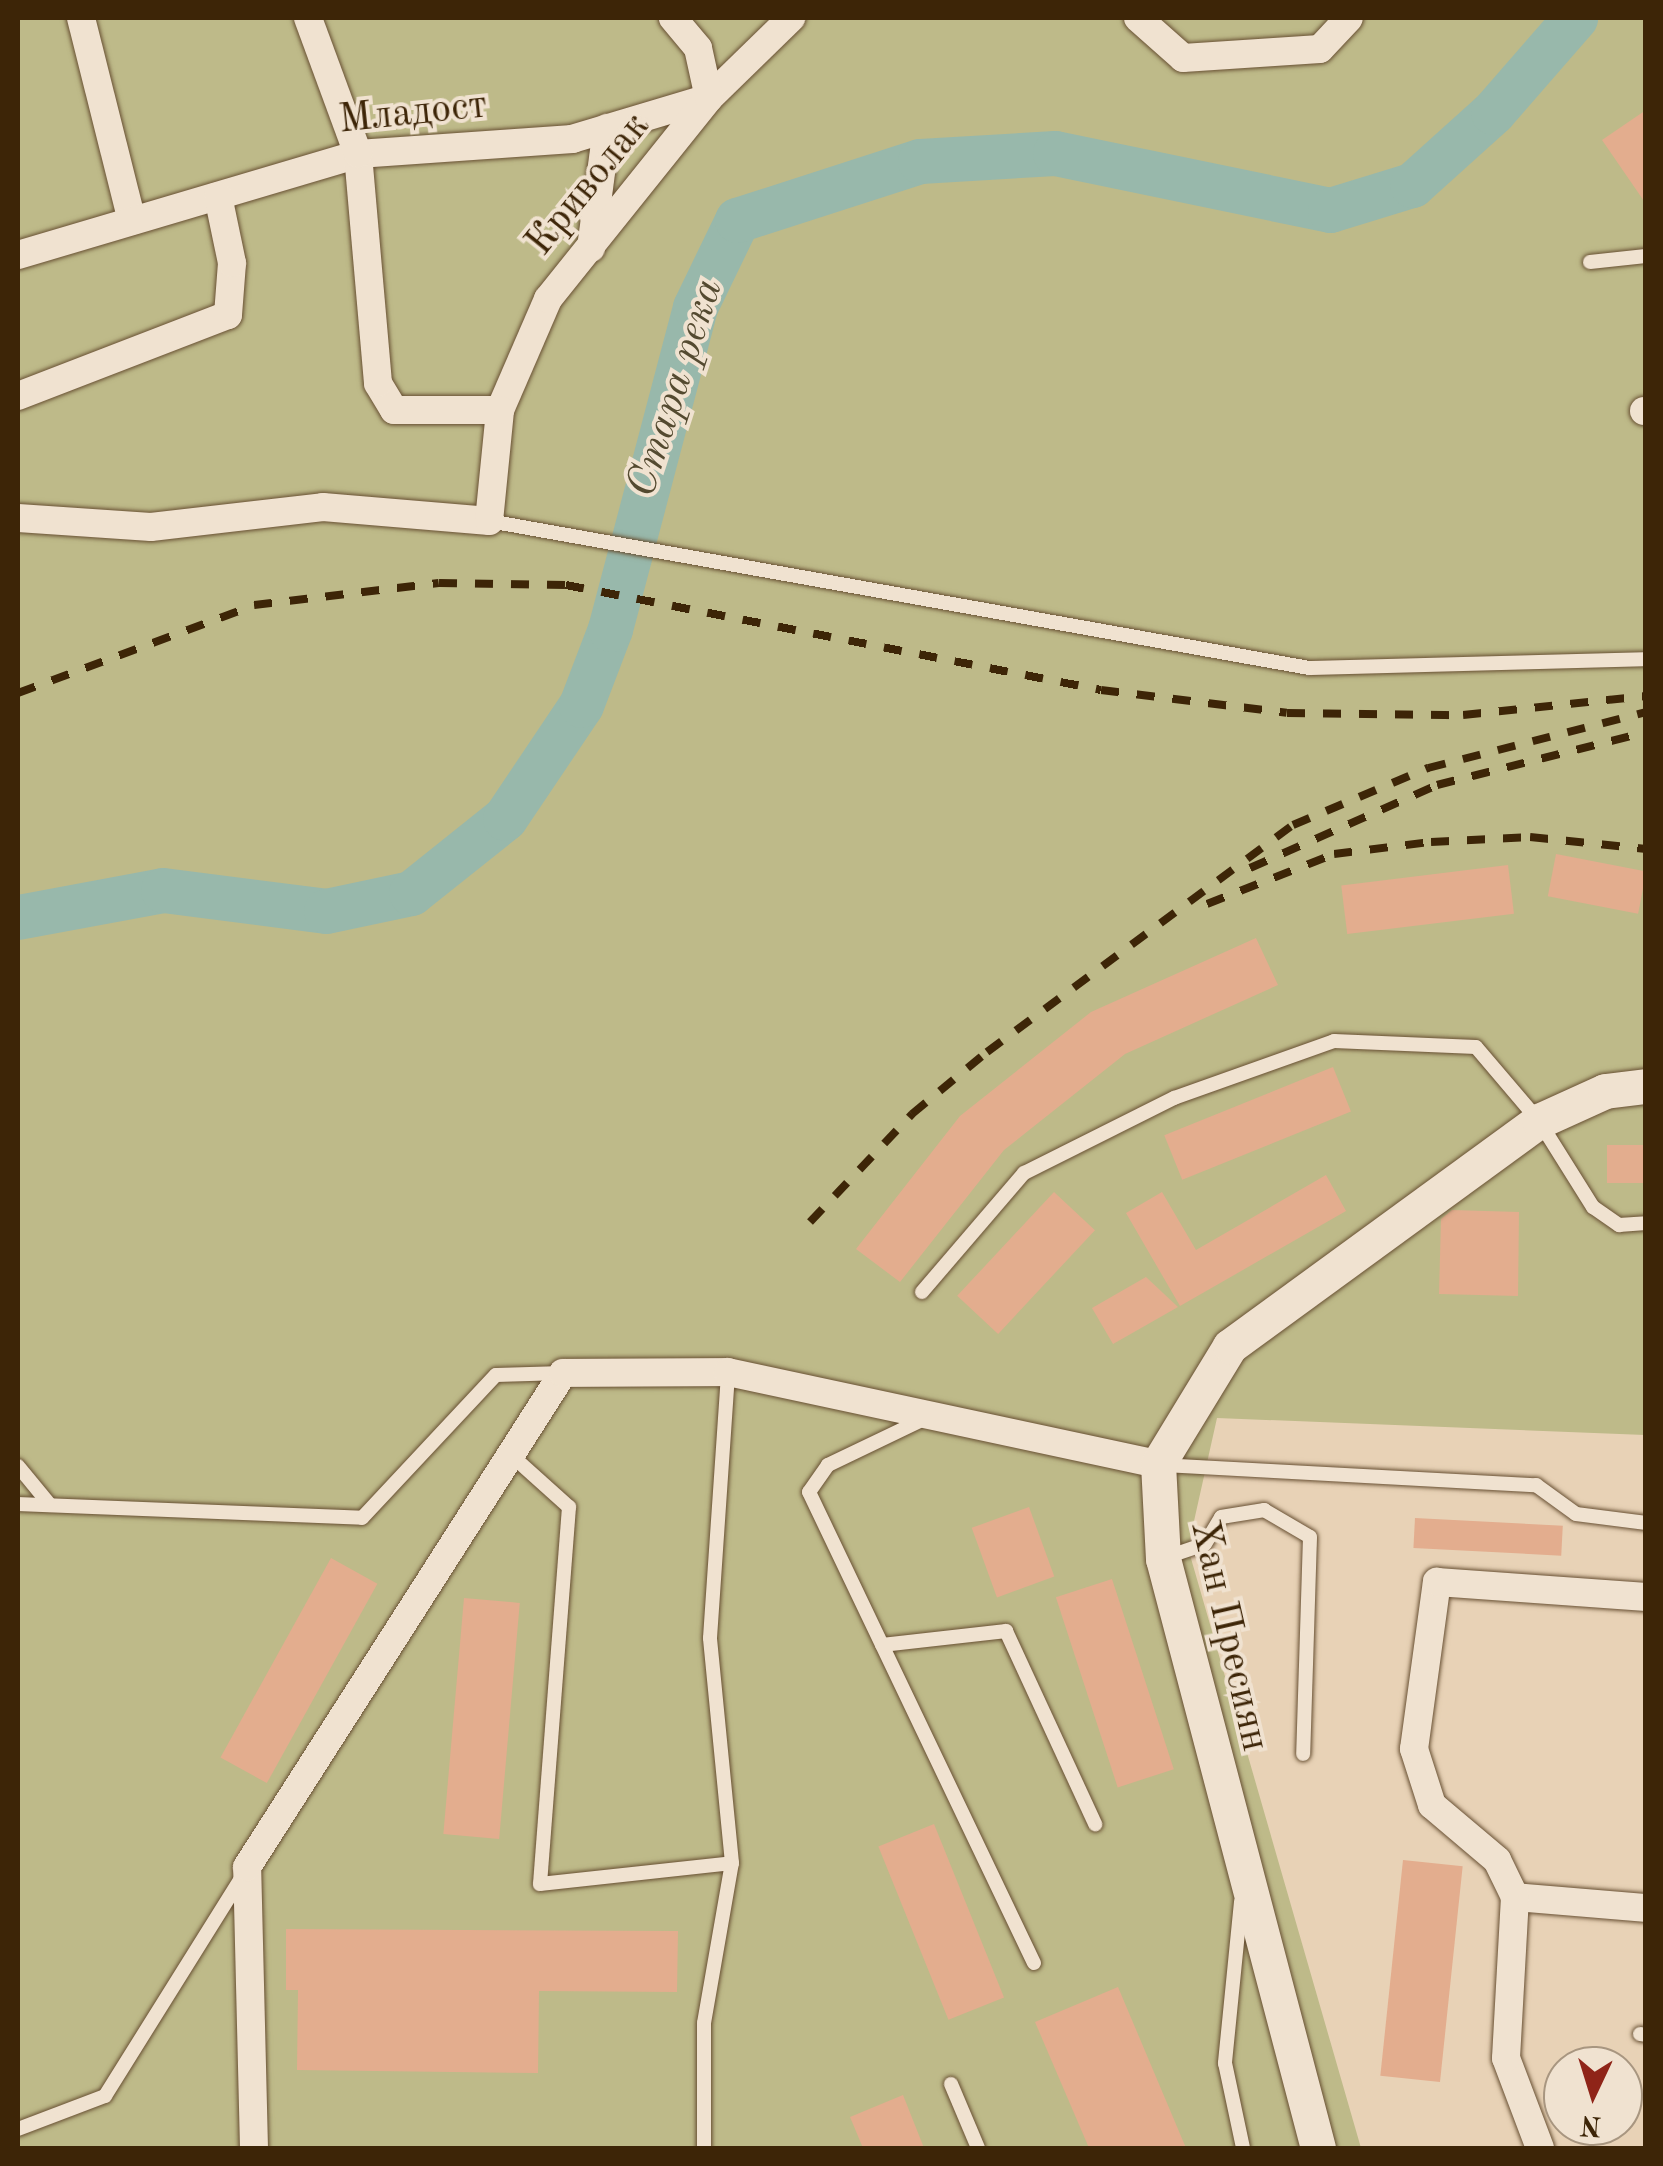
<!DOCTYPE html>
<meta charset="utf-8">
<style>
body{margin:0}
#map{position:relative;width:1663px;height:2166px;overflow:hidden;background:#e8d2b6;font-family:"Old Standard TT",serif}
div>[style]{position:absolute}
[style*='--x']{left:calc(var(--x)*1px);top:calc(var(--y)*1px);width:calc(var(--w)*1px);rotate:calc(var(--a)*1deg)}
.green>*{inset:0;background:#beba89}
.river>*{height:45px;margin:-22.5px;padding:0 22.5px;transform-origin:22.5px;border-radius:22.5px;background:#98b8ab}
.building>*{inset:0;background:#e3ad8e;transform-origin:0 0}
.roads{filter:drop-shadow(0 0 2px #685033) drop-shadow(0 0 2px #685033)}
.service>*{height:14px;margin:-7px;padding:0 7px;transform-origin:7px;border-radius:7px;background:#f0e2d0}
.minor>*{height:28px;margin:-14px;padding:0 14px;transform-origin:14px;border-radius:14px;background:#f0e2d0}
.tertiary>*{height:35px;margin:-17.5px;padding:0 17.5px;transform-origin:17.5px;border-radius:17.5px;background:#f0e2d0}
.rail>*{height:8px;margin-top:-4px;transform-origin:0;background:repeating-linear-gradient(90deg,#3d2507 0 18px,transparent 0 36px)}
span{translate:-50% -50%;white-space:nowrap;text-align:center;line-height:1.15;-webkit-text-stroke:8px #f0e2d0;paint-order:stroke}
.street-label{font-size:40px;color:#3d2507}
.water-label{font-size:42px;color:#544a30;font-style:italic}
.frame{position:absolute;inset:0;border:20px solid #3d2507;pointer-events:none}
.north{position:absolute;left:1543px;top:2046px;width:100px;height:100px;box-sizing:border-box;background:#f0e2d0;border:2px solid #a89680;border-radius:50%;rotate:184deg;font-size:28px;font-weight:700;line-height:40px;text-align:center;color:#3d2507}
.north::after{content:'';display:block;margin:auto;width:35px;height:45px;background:#8f2418;clip-path:polygon(50% 0,100% 100%,50% 72%,0 100%)}
</style>
<div id="map">
<div class="green">
<div style="clip-path:polygon(18px 18px,1645px 18px,1645px 1435px,1217px 1418px,1188px 1548px,1361px 2148px,18px 2148px)"></div>
</div>
<div class="river">
<div style="--x:18;--y:917;--w:147;--a:-10.5"></div>
<div style="--x:163;--y:890;--w:164;--a:7.3"></div>
<div style="--x:326;--y:911;--w:87;--a:-12"></div>
<div style="--x:411;--y:893;--w:120;--a:-38.6"></div>
<div style="--x:505;--y:818;--w:136;--a:-56.1"></div>
<div style="--x:581;--y:705;--w:81;--a:-69.1"></div>
<div style="--x:610;--y:629;--w:333;--a:-75.2"></div>
<div style="--x:695;--y:307;--w:97;--a:-64.2"></div>
<div style="--x:737;--y:220;--w:192;--a:-17.9"></div>
<div style="--x:920;--y:161;--w:135;--a:-3.4"></div>
<div style="--x:1055;--y:153;--w:281;--a:11.7"></div>
<div style="--x:1330;--y:210;--w:86;--a:-17"></div>
<div style="--x:1412;--y:185;--w:109;--a:-42"></div>
<div style="--x:1493;--y:112;--w:125;--a:-48.9"></div>
</div>
<div class="building">
<div style="clip-path:polygon(1646px 110px,1646px 204px,1602px 140px)"></div>
<div style="left:1556px;top:854px;width:92px;height:43px;rotate:11deg"></div>
<div style="left:1508px;top:865px;width:49px;height:168px;rotate:83deg"></div>
<div style="clip-path:polygon(1256px 938px,1278px 985px,1125px 1054px,1004px 1150px,900px 1282px,856px 1249px,960px 1116px,1091px 1012px)"></div>
<div style="left:1333px;top:1067px;width:48px;height:182px;rotate:68deg"></div>
<div style="left:1646px;top:1145px;width:38px;height:39px;rotate:90deg"></div>
<div style="clip-path:polygon(1326px 1175px,1346px 1211px,1180px 1306px,1126px 1213px,1162px 1192px,1196px 1250px)"></div>
<div style="left:1054px;top:1192px;width:56px;height:142px;rotate:43deg"></div>
<div style="clip-path:polygon(1452px 1210px,1519px 1212px,1518px 1296px,1439px 1294px,1441px 1219px)"></div>
<div style="clip-path:polygon(1146px 1277px,1178px 1307px,1113px 1344px,1092px 1308px)"></div>
<div style="left:1029px;top:1507px;width:74px;height:61px;rotate:70deg"></div>
<div style="left:1415px;top:1518px;width:148px;height:30px;rotate:3deg"></div>
<div style="left:331px;top:1558px;width:53px;height:228px;rotate:29deg"></div>
<div style="left:1112px;top:1579px;width:200px;height:59px;rotate:72deg"></div>
<div style="left:464px;top:1598px;width:56px;height:237px;rotate:5deg"></div>
<div style="left:934px;top:1824px;width:187px;height:60px;rotate:68deg"></div>
<div style="left:1403px;top:1860px;width:60px;height:217px;rotate:6deg"></div>
<div style="clip-path:polygon(286px 1929px,678px 1931px,677px 1992px,539px 1991px,538px 2073px,297px 2070px,298px 1990px,286px 1990px)"></div>
<div style="clip-path:polygon(1118px 1987px,1186px 2148px,1089px 2148px,1035px 2022px)"></div>
<div style="clip-path:polygon(903px 2095px,924px 2148px,863px 2148px,850px 2117px)"></div>
</div>
<div class="roads">
<div class="service">
<div style="--x:1590;--y:262;--w:56;--a:-6.1"></div>
<div style="--x:489;--y:521;--w:833;--a:10.16"></div>
<div style="--x:1309;--y:668;--w:337;--a:-1.5"></div>
<div style="--x:922;--y:1292;--w:157;--a:-49.4"></div>
<div style="--x:1024;--y:1173;--w:168;--a:-26.6"></div>
<div style="--x:1174;--y:1098;--w:170;--a:-19.6"></div>
<div style="--x:1334;--y:1041;--w:142;--a:2.4"></div>
<div style="--x:1476;--y:1047;--w:97;--a:49.6"></div>
<div style="--x:1539;--y:1121;--w:102;--a:57.9"></div>
<div style="--x:1593;--y:1207;--w:32;--a:35"></div>
<div style="--x:1619;--y:1225;--w:27;--a:-4"></div>
<div style="--x:926;--y:1418;--w:109;--a:154.4"></div>
<div style="--x:828;--y:1465;--w:33;--a:125"></div>
<div style="--x:809;--y:1492;--w:522;--a:64.47"></div>
<div style="--x:511;--y:1455;--w:78;--a:41.9"></div>
<div style="--x:569;--y:1507;--w:378;--a:94.4"></div>
<div style="--x:540;--y:1884;--w:193;--a:-6.2"></div>
<div style="--x:732;--y:1863;--w:226;--a:-95.6"></div>
<div style="--x:710;--y:1638;--w:267;--a:-86.1"></div>
<div style="--x:1162;--y:1465;--w:375;--a:3.1"></div>
<div style="--x:1536;--y:1485;--w:49;--a:35.9"></div>
<div style="--x:1576;--y:1514;--w:71;--a:7.3"></div>
<div style="--x:18;--y:1466;--w:50;--a:50.6"></div>
<div style="--x:18;--y:1504;--w:344;--a:2.3"></div>
<div style="--x:362;--y:1518;--w:196;--a:-46.9"></div>
<div style="--x:496;--y:1375;--w:67;--a:-1.7"></div>
<div style="--x:1164;--y:1558;--w:43;--a:-18.9"></div>
<div style="--x:1205;--y:1544;--w:31;--a:-59"></div>
<div style="--x:1221;--y:1517;--w:44;--a:-9.2"></div>
<div style="--x:1264;--y:1510;--w:53;--a:30.4"></div>
<div style="--x:1310;--y:1537;--w:217;--a:91.8"></div>
<div style="--x:882;--y:1645;--w:125;--a:-6.4"></div>
<div style="--x:1006;--y:1631;--w:213;--a:65.2"></div>
<div style="--x:1241;--y:1902;--w:162;--a:95.7"></div>
<div style="--x:1225;--y:2063;--w:87;--a:78"></div>
<div style="--x:1640;--y:2034;--w:6;--a:9"></div>
<div style="--x:951;--y:2084;--w:69;--a:67.1"></div>
<div style="--x:18;--y:2129;--w:93;--a:-20.8"></div>
<div style="--x:105;--y:2096;--w:261;--a:-58"></div>
<div style="--x:704;--y:2148;--w:125;--a:-90"></div>
<div style="--x:704;--y:2023;--w:162;--a:-80.1"></div>
</div>
<div class="minor">
<div style="--x:81;--y:18;--w:209;--a:75.9"></div>
<div style="--x:1138;--y:18;--w:60;--a:41.6"></div>
<div style="--x:1183;--y:58;--w:137;--a:-3.8"></div>
<div style="--x:1320;--y:49;--w:42;--a:-46.9"></div>
<div style="--x:591;--y:248;--w:121;--a:-82.4"></div>
<div style="--x:18;--y:255;--w:355;--a:-16.5"></div>
<div style="--x:358;--y:154;--w:215;--a:-4"></div>
<div style="--x:572;--y:139;--w:143;--a:-16.7"></div>
<div style="--x:709;--y:98;--w:115;--a:-44.3"></div>
<div style="--x:18;--y:396;--w:225;--a:-21.1"></div>
<div style="--x:228;--y:315;--w:52;--a:-85.6"></div>
<div style="--x:232;--y:263;--w:68;--a:-101.8"></div>
<div style="--x:500;--y:410;--w:121;--a:-66.6"></div>
<div style="--x:548;--y:299;--w:258;--a:-51.3"></div>
<div style="--x:709;--y:98;--w:51;--a:-102.4"></div>
<div style="--x:698;--y:48;--w:39;--a:-130"></div>
<div style="--x:1644;--y:411;--w:2;--a:0"></div>
<div style="--x:18;--y:518;--w:133;--a:3.9"></div>
<div style="--x:151;--y:527;--w:173;--a:-6.6"></div>
<div style="--x:323;--y:507;--w:167;--a:4.8"></div>
<div style="--x:489;--y:521;--w:112;--a:-84.3"></div>
<div style="--x:500;--y:410;--w:106;--a:180"></div>
<div style="--x:394;--y:410;--w:31;--a:-121"></div>
<div style="--x:378;--y:383;--w:230;--a:-95"></div>
<div style="--x:358;--y:154;--w:145;--a:-110.2"></div>
<div style="--x:1515;--y:1897;--w:131;--a:4.8"></div>
<div style="--x:254;--y:2148;--w:281;--a:-91.4"></div>
<div style="--x:247;--y:1867;--w:586;--a:-57.39"></div>
<div style="--x:563;--y:1373;--w:165;--a:-0.3"></div>
<div style="--x:728;--y:1372;--w:440;--a:12.1"></div>
<div style="--x:1540;--y:2148;--w:96;--a:-110.7"></div>
<div style="--x:1506;--y:2058;--w:161;--a:-86.8"></div>
<div style="--x:1515;--y:1897;--w:41;--a:-115.9"></div>
<div style="--x:1497;--y:1860;--w:85;--a:-139.8"></div>
<div style="--x:1432;--y:1805;--w:59;--a:-107.8"></div>
<div style="--x:1414;--y:1749;--w:169;--a:-82.2"></div>
<div style="--x:1437;--y:1582;--w:210;--a:4.1"></div>
</div>
<div class="tertiary">
<div style="--x:1318;--y:2148;--w:609;--a:-104.74"></div>
<div style="--x:1163;--y:1559;--w:95;--a:-93"></div>
<div style="--x:1158;--y:1464;--w:138;--a:-58.6"></div>
<div style="--x:1230;--y:1346;--w:382;--a:-36.1"></div>
<div style="--x:1539;--y:1121;--w:72;--a:-24.4"></div>
<div style="--x:1605;--y:1091;--w:41;--a:-7"></div>
</div>
</div>
<div class="rail">
<div style="--x:18;--y:693;--w:252;--a:-20.4"></div>
<div style="--x:254;--y:605;--w:186;--a:-6.8"></div>
<div style="--x:439;--y:583;--w:127;--a:0.9"></div>
<div style="--x:566;--y:585;--w:545;--a:11.1"></div>
<div style="--x:1101;--y:690;--w:187;--a:7"></div>
<div style="--x:1287;--y:713;--w:176;--a:0.7"></div>
<div style="--x:1463;--y:715;--w:184;--a:-5.9"></div>
<div style="--x:1250;--y:868;--w:205;--a:-23.9"></div>
<div style="--x:1437;--y:785;--w:216;--a:-14.2"></div>
<div style="--x:1207;--y:904;--w:136;--a:-21.5"></div>
<div style="--x:1334;--y:854;--w:98;--a:-7.1"></div>
<div style="--x:1431;--y:842;--w:99;--a:-2.9"></div>
<div style="--x:1530;--y:837;--w:117;--a:5.9"></div>
<div style="--x:810;--y:1222;--w:149;--a:-46.6"></div>
<div style="--x:912;--y:1114;--w:97;--a:-39.6"></div>
<div style="--x:987;--y:1052;--w:381;--a:-36.6"></div>
<div style="--x:1293;--y:825;--w:147;--a:-22.9"></div>
<div style="--x:1428;--y:768;--w:225;--a:-14.4"></div>
</div>
<div class="street-label">
<span style="left:413px;top:114px;rotate:-6deg">Младост</span>
<span style="left:589px;top:185px;rotate:-51deg">Криволак</span>
<span style="left:1228px;top:1636px;rotate:77deg">Хан Пресиян</span>
</div>
<div class="water-label">
<span style="left:676px;top:388px;rotate:-72deg">Стара река</span>
</div>
<div class="frame"></div>
<div class="north">N</div>
</div>
